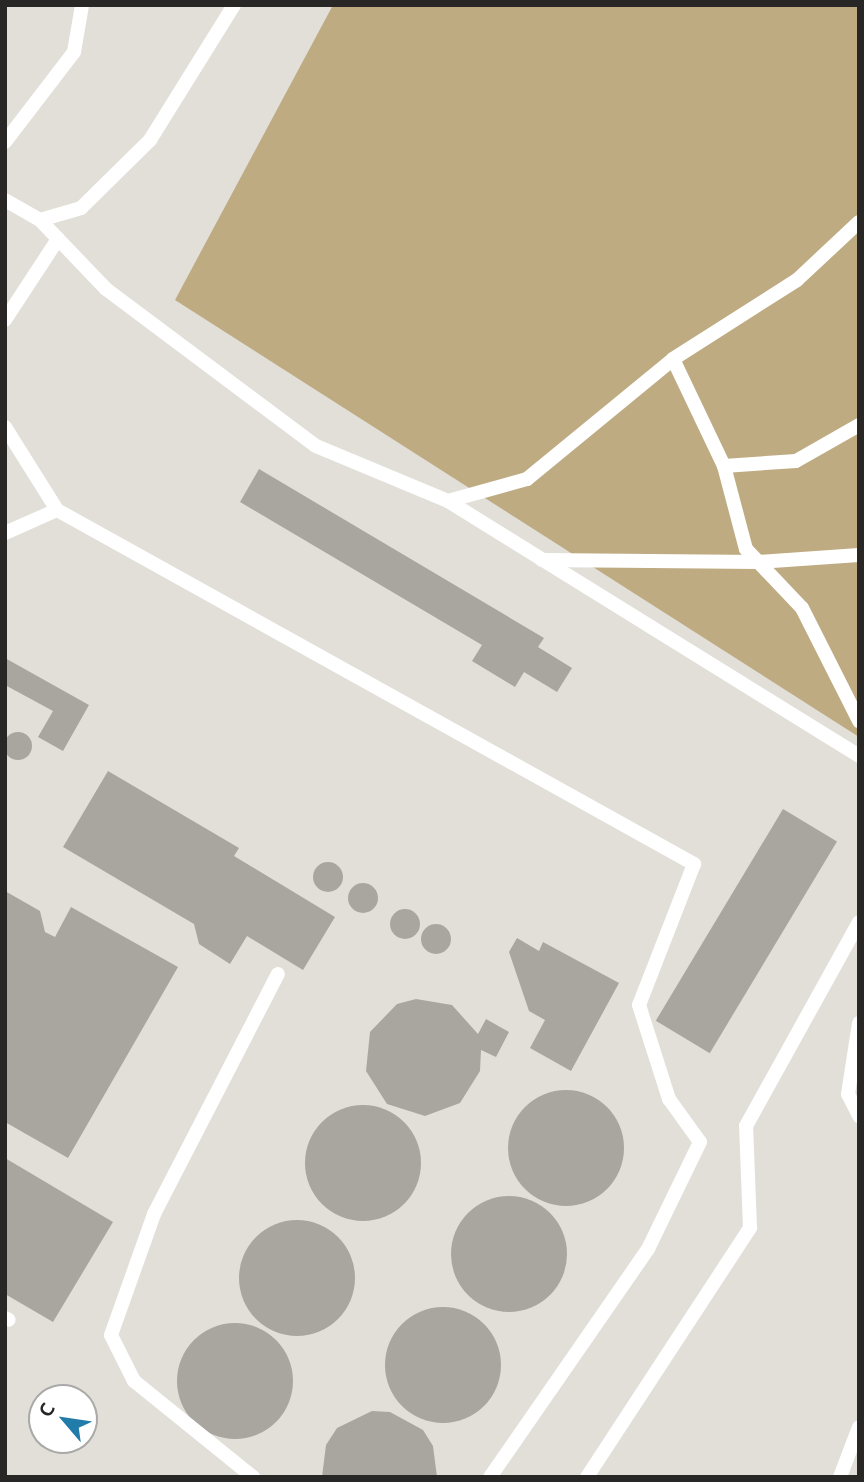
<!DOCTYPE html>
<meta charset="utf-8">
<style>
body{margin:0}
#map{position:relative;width:864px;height:1482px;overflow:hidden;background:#e2dfd9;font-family:Ubuntu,sans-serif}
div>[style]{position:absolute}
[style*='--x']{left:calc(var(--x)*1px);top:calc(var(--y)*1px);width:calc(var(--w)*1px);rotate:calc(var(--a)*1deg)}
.green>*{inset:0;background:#beab82}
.building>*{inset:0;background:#a9a6a0;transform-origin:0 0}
.round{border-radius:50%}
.service>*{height:14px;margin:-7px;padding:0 7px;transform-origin:7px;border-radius:7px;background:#fff}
span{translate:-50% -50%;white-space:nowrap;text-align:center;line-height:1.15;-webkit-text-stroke:6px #fff;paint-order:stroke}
.frame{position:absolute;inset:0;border:7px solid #282725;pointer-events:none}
.north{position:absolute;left:28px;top:1384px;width:70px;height:70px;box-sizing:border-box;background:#fff;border:2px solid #a9a9a8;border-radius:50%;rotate:299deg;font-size:19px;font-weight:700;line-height:28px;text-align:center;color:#282725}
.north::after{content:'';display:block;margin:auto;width:24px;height:32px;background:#227caa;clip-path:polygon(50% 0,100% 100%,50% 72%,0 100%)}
</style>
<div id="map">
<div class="green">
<div style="clip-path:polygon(333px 5px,859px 5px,859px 737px,175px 300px)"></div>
</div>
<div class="building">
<div style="clip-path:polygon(259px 469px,544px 638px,538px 647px,572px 668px,557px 692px,524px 672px,515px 687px,472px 661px,482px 645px,240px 502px)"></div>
<div style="clip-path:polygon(5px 658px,89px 705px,63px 751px,38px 737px,53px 711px,5px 685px)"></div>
<div class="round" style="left:4px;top:732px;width:28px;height:28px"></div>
<div style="clip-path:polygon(108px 771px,239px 848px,234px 856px,335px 917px,303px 970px,247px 936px,230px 964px,199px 944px,194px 924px,63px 847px)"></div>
<div style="left:783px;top:809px;width:63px;height:247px;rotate:31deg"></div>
<div class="round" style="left:313px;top:862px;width:30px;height:30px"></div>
<div class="round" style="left:348px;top:883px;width:30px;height:30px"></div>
<div style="clip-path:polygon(5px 891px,40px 911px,45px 932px,55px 937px,71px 907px,178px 967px,68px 1158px,5px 1122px)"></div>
<div class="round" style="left:390px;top:909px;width:30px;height:30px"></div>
<div class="round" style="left:421px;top:924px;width:30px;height:30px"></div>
<div style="clip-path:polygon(517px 938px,539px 951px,543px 942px,619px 983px,571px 1071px,530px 1048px,545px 1020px,529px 1011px,509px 952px)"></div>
<div style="clip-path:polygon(416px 999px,452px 1005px,478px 1034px,486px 1019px,509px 1032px,496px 1057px,481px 1050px,480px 1071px,460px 1103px,425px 1116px,387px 1104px,366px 1071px,370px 1032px,397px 1004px)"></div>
<div class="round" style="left:508px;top:1090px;width:116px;height:116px"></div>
<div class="round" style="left:305px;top:1105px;width:116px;height:116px"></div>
<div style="clip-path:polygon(5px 1158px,113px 1222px,53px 1322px,5px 1294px)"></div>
<div class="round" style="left:451px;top:1196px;width:116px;height:116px"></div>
<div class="round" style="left:239px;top:1220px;width:116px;height:116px"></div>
<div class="round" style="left:385px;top:1307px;width:116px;height:116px"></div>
<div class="round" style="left:177px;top:1323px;width:116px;height:116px"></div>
<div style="clip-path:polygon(372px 1411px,390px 1412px,423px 1430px,433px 1446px,437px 1477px,322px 1477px,326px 1445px,337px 1428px)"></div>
</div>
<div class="service">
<div style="--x:5;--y:142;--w:113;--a:-52.5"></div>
<div style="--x:74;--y:52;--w:48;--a:-80.3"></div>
<div style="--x:5;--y:200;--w:40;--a:29.7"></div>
<div style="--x:40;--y:220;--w:95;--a:46.3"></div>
<div style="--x:106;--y:289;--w:262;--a:36.8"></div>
<div style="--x:316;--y:446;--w:143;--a:22.6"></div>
<div style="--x:448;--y:501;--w:484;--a:31.8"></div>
<div style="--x:40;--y:220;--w:43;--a:-16.3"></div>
<div style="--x:81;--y:208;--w:97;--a:-44.6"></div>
<div style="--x:150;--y:140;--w:159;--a:-58.1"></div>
<div style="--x:5;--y:320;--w:97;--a:-56.8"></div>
<div style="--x:673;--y:359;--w:147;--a:-32.5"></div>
<div style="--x:797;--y:280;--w:85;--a:-43.1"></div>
<div style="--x:5;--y:427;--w:98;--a:57.9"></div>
<div style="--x:57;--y:510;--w:729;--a:29.06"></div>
<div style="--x:694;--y:864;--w:151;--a:111.3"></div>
<div style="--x:639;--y:1005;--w:99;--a:72.3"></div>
<div style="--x:669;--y:1099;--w:53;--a:54.2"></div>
<div style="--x:700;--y:1142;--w:119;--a:115.9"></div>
<div style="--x:648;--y:1249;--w:277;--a:124.7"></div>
<div style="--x:724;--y:466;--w:86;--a:75.2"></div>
<div style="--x:746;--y:549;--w:81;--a:46.5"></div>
<div style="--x:802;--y:608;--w:127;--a:63.2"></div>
<div style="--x:448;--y:501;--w:82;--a:-15.6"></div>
<div style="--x:527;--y:479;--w:189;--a:-39.4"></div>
<div style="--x:673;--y:359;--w:119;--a:64.5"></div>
<div style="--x:724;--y:466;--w:72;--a:-4"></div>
<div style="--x:796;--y:461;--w:73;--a:-29.7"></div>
<div style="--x:5;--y:533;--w:57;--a:-23.9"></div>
<div style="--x:542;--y:560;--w:216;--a:0.5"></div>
<div style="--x:758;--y:562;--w:101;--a:-4"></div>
<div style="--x:859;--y:1023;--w:72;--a:98.8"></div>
<div style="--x:848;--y:1094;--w:25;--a:63"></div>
<div style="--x:5;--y:1318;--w:4;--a:27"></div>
<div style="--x:253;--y:1477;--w:153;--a:-141.1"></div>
<div style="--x:134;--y:1381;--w:51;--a:-116.6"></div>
<div style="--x:111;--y:1335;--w:128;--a:-70.4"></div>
<div style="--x:154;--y:1214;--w:270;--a:-62.7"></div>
<div style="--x:587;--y:1477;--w:298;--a:-56.8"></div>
<div style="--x:750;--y:1228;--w:102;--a:-92.2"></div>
<div style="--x:746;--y:1126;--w:233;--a:-61"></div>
<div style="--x:840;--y:1477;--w:53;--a:-69.2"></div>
</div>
<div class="frame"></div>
<div class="north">С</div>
</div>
